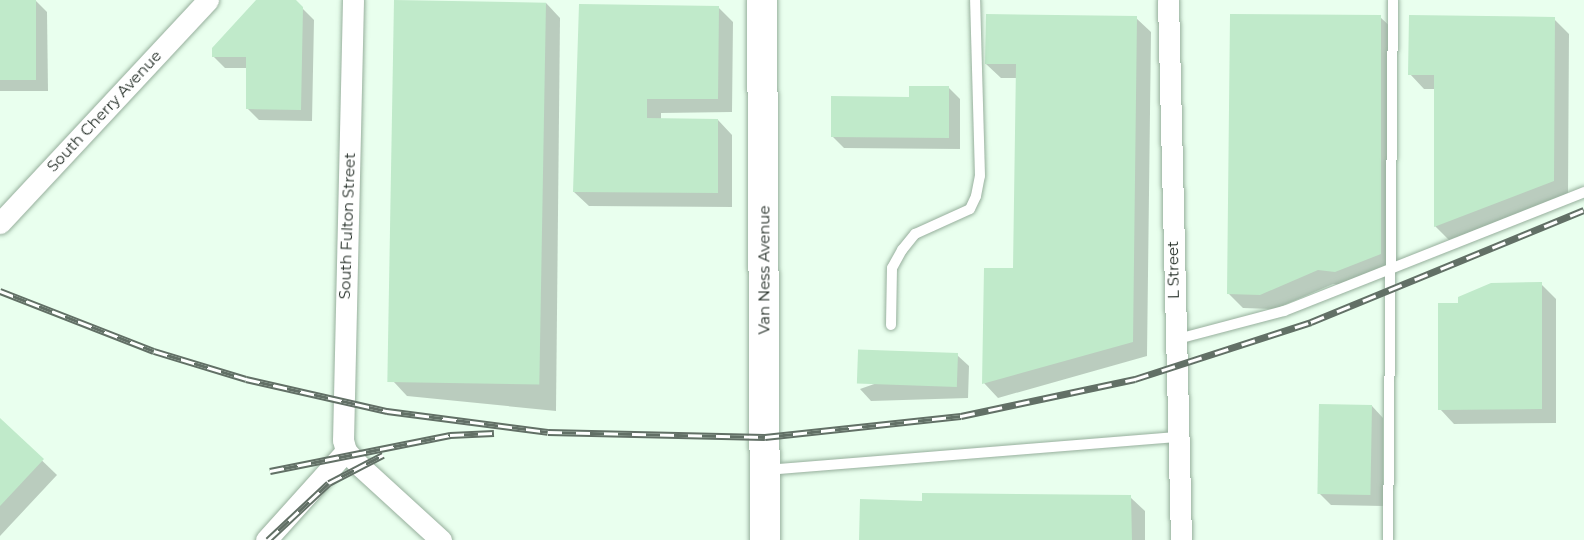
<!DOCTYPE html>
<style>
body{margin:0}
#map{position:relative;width:1584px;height:540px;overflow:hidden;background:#e9ffee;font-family:Montserrat,sans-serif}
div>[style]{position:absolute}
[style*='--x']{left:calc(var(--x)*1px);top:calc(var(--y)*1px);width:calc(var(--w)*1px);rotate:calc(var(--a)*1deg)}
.shadow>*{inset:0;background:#0003}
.building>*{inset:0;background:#c0eaca;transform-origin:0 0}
.roads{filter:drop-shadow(0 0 2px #96af9c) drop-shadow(0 0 2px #96af9c)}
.lane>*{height:10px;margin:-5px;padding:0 5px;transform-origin:5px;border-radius:5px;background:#fff}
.street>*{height:21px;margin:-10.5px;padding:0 10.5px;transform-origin:10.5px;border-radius:10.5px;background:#fff}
.secondary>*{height:30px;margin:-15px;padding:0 15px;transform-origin:15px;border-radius:15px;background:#fff}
.rail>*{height:7px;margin-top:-3.5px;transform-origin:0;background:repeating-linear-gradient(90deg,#fff 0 14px,#627066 0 28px);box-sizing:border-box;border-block:2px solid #627066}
span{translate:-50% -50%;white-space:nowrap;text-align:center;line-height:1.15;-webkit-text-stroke:4.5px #fff;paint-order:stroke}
.street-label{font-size:15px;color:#202a23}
</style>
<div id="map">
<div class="shadow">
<div style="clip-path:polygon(258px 0,294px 0,314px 20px,312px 121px,259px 120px,247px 108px,247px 68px,225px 68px,213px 56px)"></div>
<div style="clip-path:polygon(0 1px,36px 1px,47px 12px,48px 91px,0 91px)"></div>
<div style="clip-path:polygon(546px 3px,560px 18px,556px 411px,407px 396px,393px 381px)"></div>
<div style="clip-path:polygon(718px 7px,733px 22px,732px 112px,661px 113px,661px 120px,718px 120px,732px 135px,732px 207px,589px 206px,574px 192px)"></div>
<div style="clip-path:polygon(1380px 17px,1395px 31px,1395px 269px,1351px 286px,1333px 284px,1275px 309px,1243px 308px,1229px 294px)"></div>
<div style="clip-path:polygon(1136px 18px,1151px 32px,1147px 356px,998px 398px,984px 383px,1015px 270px,1017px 78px,1001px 78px,986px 64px)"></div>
<div style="clip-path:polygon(1554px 19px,1569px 34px,1568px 195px,1449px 240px,1435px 226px,1435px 89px,1424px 89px,1410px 74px)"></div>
<div style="clip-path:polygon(949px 88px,960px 99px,960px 149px,844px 148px,832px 136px,911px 98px)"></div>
<div style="clip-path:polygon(1541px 284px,1556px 299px,1556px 423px,1454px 424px,1440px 409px,1460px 304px)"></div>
<div style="clip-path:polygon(957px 355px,969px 366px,968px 398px,871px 401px,860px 389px)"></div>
<div style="clip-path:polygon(1372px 406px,1383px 418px,1383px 506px,1331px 505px,1319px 493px)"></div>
<div style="clip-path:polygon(0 420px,57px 475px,0 536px)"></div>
<div style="clip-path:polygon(1130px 497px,1145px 511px,1145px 540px,861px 540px,924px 502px)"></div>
</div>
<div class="building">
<div style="left:0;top:0;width:36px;height:80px"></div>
<div style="clip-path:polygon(256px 0,296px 0,303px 7px,301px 110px,246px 109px,246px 57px,212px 57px,212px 48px)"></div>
<div style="left:394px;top:0;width:152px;height:382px;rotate:1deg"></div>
<div style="clip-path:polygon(579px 4px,719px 6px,718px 99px,647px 99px,647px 118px,718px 119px,718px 193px,573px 192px)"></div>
<div style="clip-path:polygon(986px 14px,1137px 16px,1133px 342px,982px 384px,984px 268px,1013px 268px,1016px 64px,985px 64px)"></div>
<div style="clip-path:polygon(1230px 14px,1381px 15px,1381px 254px,1335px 272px,1318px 270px,1260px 295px,1227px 294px)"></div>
<div style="clip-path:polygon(1409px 15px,1555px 17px,1554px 181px,1434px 227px,1434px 75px,1408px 75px)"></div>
<div style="clip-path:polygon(909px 86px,949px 86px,949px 138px,831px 137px,831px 96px,909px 97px)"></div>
<div style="clip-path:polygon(1542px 282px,1542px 409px,1438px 410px,1438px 303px,1458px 303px,1458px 297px,1491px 283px)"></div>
<div style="left:958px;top:353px;width:34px;height:100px;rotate:92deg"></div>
<div style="left:1319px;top:404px;width:53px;height:90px;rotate:1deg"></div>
<div style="clip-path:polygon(0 418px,44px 459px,0 506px)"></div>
<div style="clip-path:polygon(922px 493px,1131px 495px,1132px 540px,859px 540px,860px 499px,922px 501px)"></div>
</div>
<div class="roads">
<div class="lane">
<div style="--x:891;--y:325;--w:57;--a:-89"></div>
<div style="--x:892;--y:268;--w:21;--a:-61"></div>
<div style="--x:902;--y:250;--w:21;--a:-51"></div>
<div style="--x:915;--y:234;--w:60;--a:-24.4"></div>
<div style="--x:970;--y:209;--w:14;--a:-65"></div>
<div style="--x:976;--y:196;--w:20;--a:-79"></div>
<div style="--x:980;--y:176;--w:176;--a:-91.6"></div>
<div style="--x:1174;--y:340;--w:114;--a:-14.8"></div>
<div style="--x:1284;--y:311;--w:323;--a:-21.6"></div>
<div style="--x:765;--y:470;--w:414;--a:-4.6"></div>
<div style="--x:1388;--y:540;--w:540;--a:-89.47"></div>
</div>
<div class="street">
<div style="--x:353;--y:0;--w:440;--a:91.3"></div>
<div style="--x:343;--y:440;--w:11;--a:75"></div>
<div style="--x:346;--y:451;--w:21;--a:47"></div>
<div style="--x:360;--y:466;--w:110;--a:42.4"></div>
<div style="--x:1168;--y:0;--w:540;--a:88.62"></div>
<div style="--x:0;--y:223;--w:305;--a:-47"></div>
<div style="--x:266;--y:540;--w:120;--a:-48"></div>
</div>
<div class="secondary">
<div style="--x:762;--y:0;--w:540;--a:89.68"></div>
</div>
</div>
<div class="rail">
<div style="--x:0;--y:291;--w:165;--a:21.3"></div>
<div style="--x:154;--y:351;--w:96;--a:16.9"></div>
<div style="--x:246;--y:379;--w:145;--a:12.8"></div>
<div style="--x:387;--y:411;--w:162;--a:7.4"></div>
<div style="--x:548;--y:432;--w:217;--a:1.3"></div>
<div style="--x:765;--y:437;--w:197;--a:-6.1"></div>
<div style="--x:961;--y:416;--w:178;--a:-12"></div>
<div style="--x:1135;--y:379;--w:185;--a:-17.9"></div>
<div style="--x:1311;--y:322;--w:295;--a:-22.3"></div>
<div style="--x:270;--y:471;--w:184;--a:-11.3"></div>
<div style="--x:450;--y:435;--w:44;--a:-2.6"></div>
<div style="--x:268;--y:540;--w:83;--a:-43.1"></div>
<div style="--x:329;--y:483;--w:61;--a:-27.4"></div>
</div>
<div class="street-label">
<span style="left:104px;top:111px;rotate:-47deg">South Cherry Avenue</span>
<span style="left:347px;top:226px;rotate:-88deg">South Fulton Street</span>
<span style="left:764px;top:270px;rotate:-90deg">Van Ness Avenue</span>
<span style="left:1173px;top:270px;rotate:-91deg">L Street</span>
</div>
</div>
